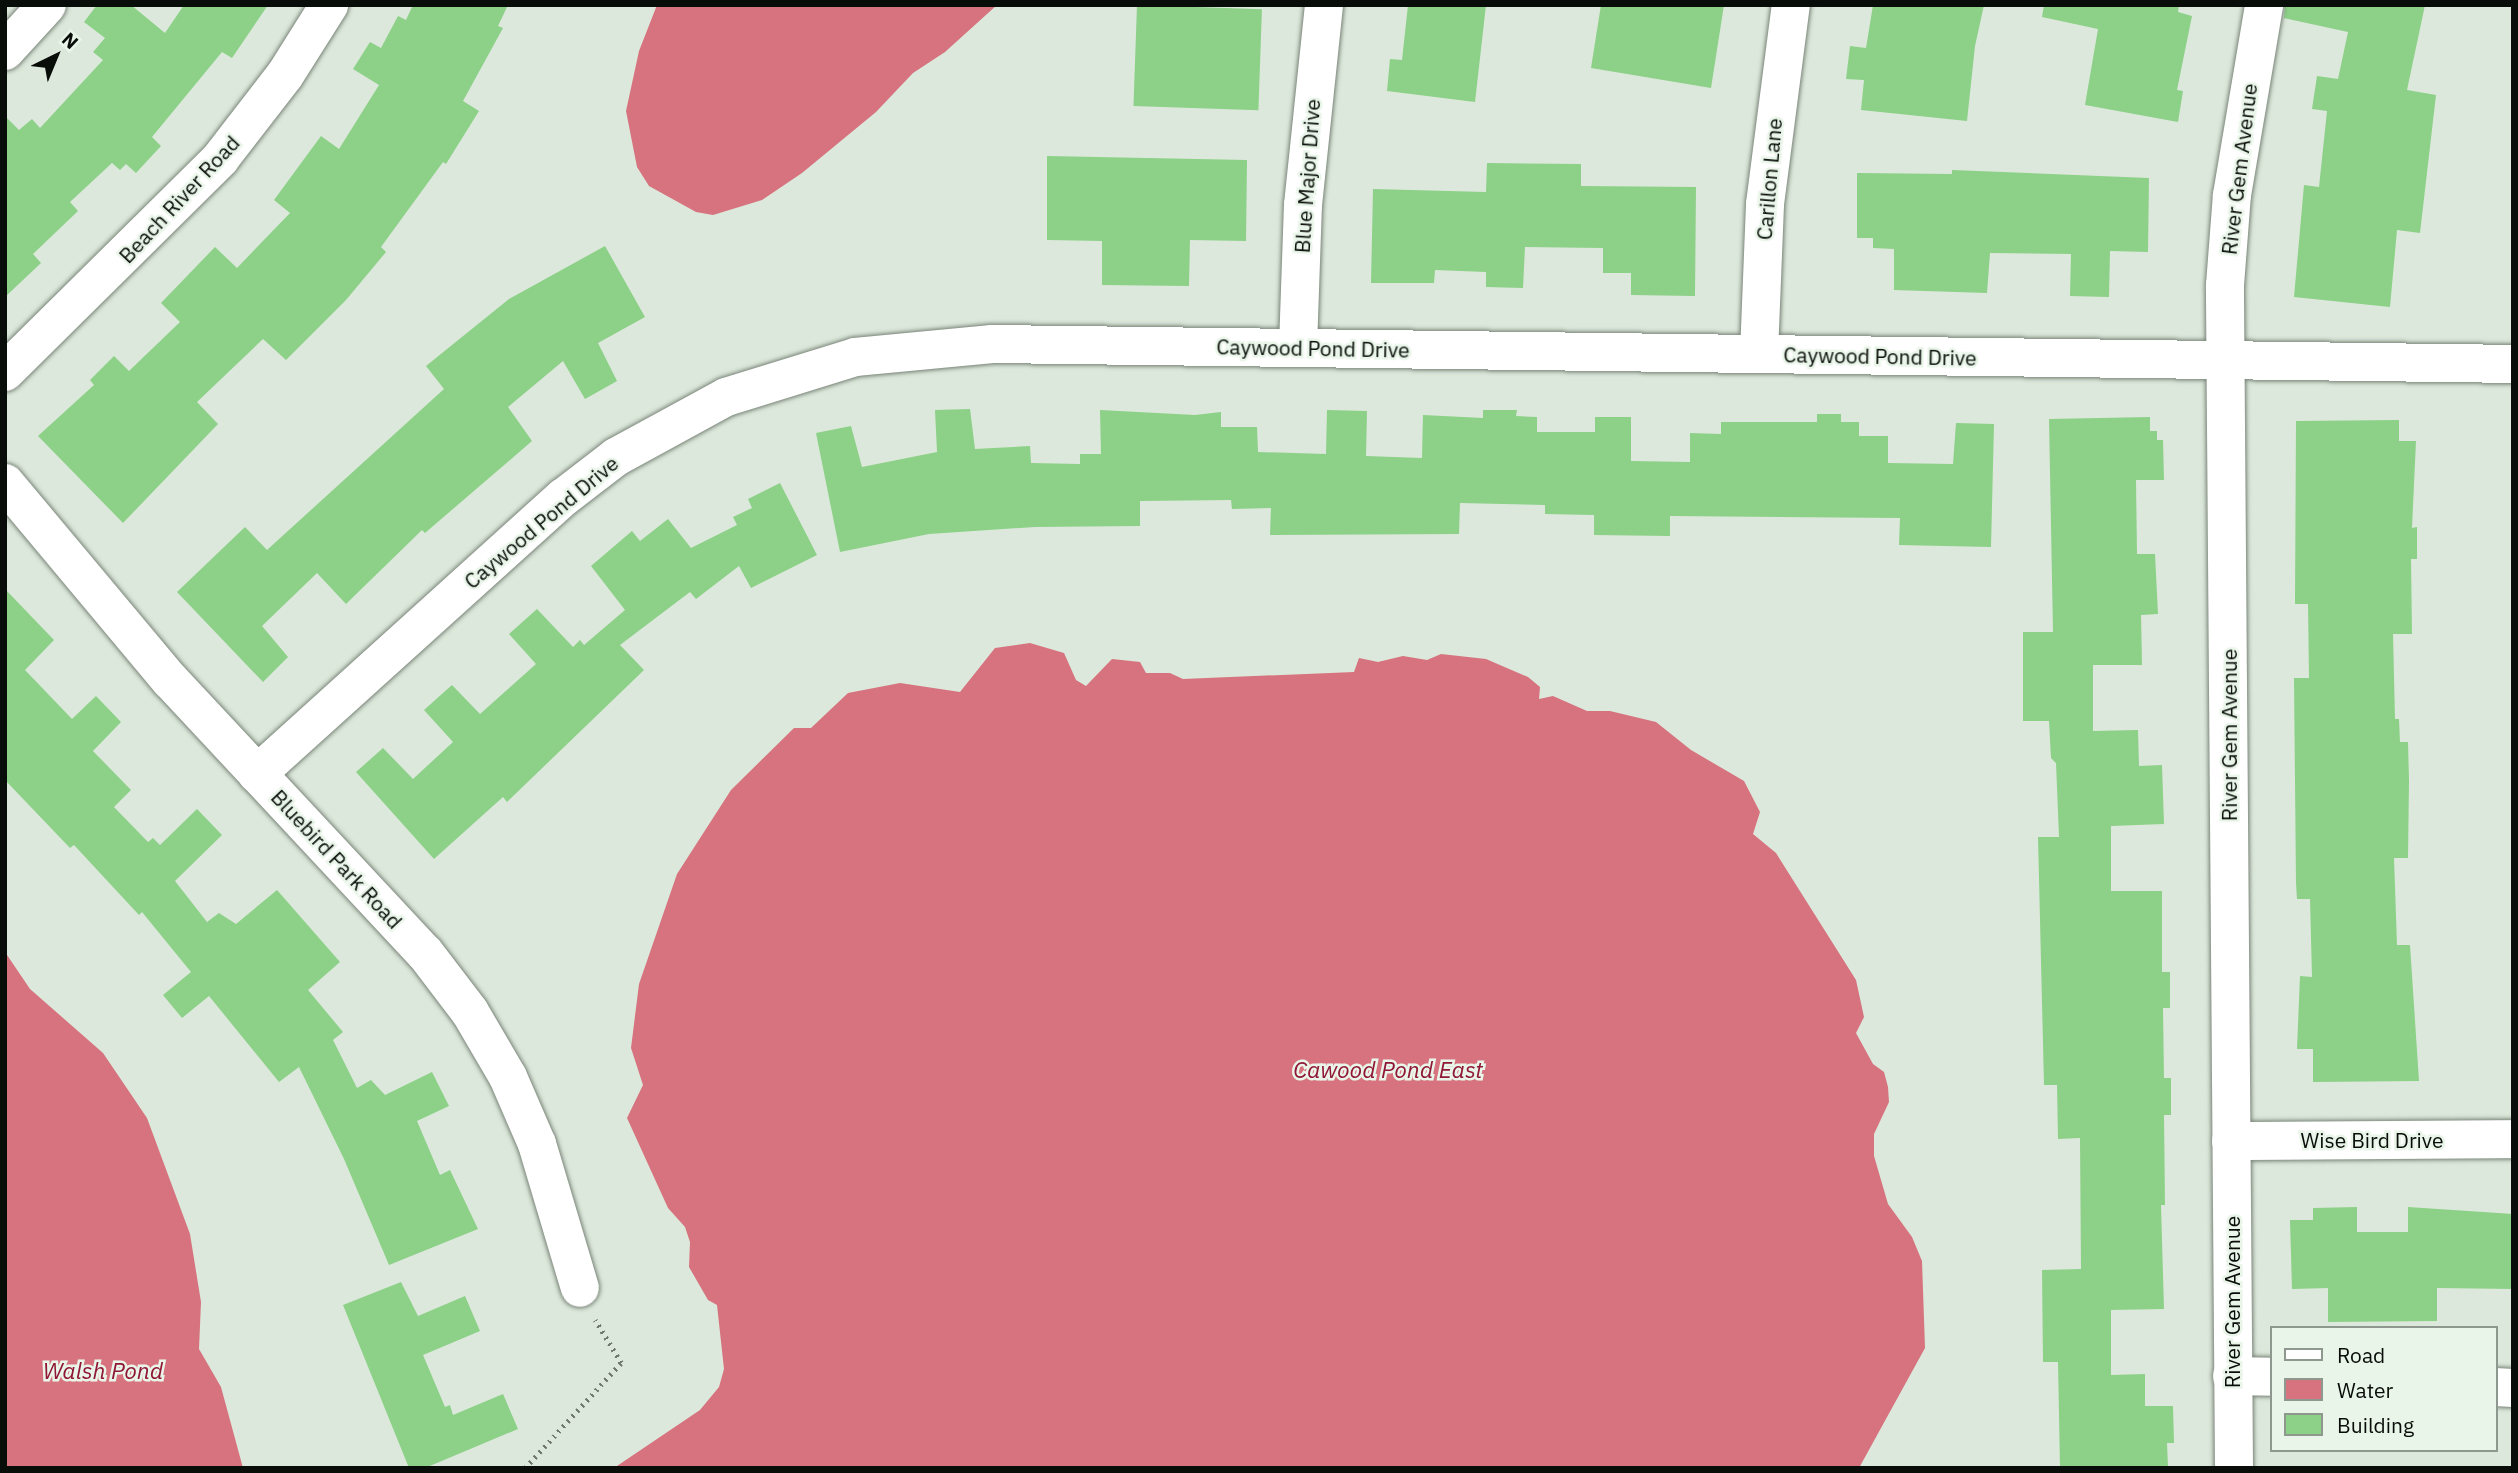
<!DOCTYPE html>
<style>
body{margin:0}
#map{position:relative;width:2518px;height:1473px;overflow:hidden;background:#dce8db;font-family:"IBM Plex Sans",sans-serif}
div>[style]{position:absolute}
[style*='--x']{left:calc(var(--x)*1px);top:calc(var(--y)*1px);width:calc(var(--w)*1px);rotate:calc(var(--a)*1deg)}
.water>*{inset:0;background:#d6737e}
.building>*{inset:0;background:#8cd187;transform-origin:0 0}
.path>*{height:4.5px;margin-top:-2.25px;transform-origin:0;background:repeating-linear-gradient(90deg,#707870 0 2px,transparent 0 7px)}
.roads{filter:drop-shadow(0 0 2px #7a8579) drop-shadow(0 0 2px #7a8579)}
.minor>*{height:38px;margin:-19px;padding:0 19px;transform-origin:19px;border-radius:19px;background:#fff}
span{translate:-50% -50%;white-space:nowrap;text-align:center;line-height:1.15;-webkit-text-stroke:5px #e9f5e8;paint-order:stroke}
.street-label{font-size:21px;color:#090d09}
.water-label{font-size:23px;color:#901735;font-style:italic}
.frame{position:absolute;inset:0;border:7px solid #090d09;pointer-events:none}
.legend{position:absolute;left:2270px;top:1326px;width:228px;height:126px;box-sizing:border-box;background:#e9f5e8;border:2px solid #8f988f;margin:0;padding:9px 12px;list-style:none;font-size:21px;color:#090d09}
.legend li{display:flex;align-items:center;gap:14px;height:35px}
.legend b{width:35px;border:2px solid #8f988f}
.north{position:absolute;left:21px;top:21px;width:70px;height:70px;-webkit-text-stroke:5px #e9f5e8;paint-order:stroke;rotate:43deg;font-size:19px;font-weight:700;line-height:28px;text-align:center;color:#090d09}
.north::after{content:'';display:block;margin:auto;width:24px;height:32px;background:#090d09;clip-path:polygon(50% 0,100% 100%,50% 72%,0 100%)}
</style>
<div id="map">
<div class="water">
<div style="clip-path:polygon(657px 5px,997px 5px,945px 52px,913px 73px,876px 112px,802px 173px,762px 200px,713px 215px,696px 212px,649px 186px,637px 167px,626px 111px,639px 51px)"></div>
<div style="clip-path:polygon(1030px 643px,1064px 653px,1076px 680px,1086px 686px,1112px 659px,1140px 662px,1146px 673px,1170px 673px,1183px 679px,1354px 672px,1359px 658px,1378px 662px,1403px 656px,1427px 660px,1441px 654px,1486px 659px,1528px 677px,1540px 687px,1539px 699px,1553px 696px,1587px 711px,1610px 711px,1656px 722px,1691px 750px,1744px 781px,1760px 812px,1753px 834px,1776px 853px,1856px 980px,1864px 1017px,1856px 1033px,1873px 1064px,1884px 1072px,1888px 1087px,1889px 1102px,1874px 1134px,1874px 1156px,1888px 1204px,1912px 1237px,1922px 1261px,1925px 1348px,1859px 1468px,614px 1468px,700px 1410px,719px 1387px,724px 1369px,717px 1305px,708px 1300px,689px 1267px,690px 1242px,685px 1227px,668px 1208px,627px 1118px,643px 1085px,631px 1048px,639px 984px,677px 874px,731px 790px,794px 728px,811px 728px,848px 693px,900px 683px,960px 692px,995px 648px)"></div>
<div style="clip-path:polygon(5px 952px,30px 989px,103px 1053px,147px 1118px,190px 1234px,201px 1302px,199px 1349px,221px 1387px,243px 1468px,5px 1468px)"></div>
</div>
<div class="building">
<div style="clip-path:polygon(97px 5px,131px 5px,165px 33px,184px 5px,268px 5px,232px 58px,222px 52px,152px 137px,161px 146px,136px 173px,126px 164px,120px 170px,112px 163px,70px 202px,78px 211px,33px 254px,41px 263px,5px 297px,5px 116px,19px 130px,32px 119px,40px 128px,103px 60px,93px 52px,105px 38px,84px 22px)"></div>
<div style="clip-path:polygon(413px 5px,508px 5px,498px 26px,503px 28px,463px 101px,479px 111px,446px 164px,443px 162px,381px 247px,386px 252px,346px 300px,286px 360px,263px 339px,197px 402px,218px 424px,123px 523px,38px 436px,94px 385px,90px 380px,114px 356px,129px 371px,180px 322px,161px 303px,215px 247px,237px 268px,290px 213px,274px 200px,321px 136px,339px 149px,379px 85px,353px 69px,370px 42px,381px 48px,398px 16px,406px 20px)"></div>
<div style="left:1137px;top:5px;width:125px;height:101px;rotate:2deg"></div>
<div style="clip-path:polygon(1408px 5px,1486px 5px,1475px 102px,1387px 91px,1390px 59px,1402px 60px)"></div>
<div style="clip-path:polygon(1601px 5px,1724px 5px,1711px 88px,1591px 68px)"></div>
<div style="clip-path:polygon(1873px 5px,1984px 5px,1975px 46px,1967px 121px,1861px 110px,1864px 80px,1846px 79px,1850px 46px,1866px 48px)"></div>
<div style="clip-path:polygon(2044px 5px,2179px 5px,2178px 12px,2192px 16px,2177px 90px,2183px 91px,2178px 122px,2085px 105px,2098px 29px,2042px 17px)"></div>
<div style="clip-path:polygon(2285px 5px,2425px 5px,2407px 90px,2436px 95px,2420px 233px,2397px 230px,2390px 307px,2294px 297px,2304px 185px,2319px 187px,2327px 111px,2312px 109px,2317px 76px,2338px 79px,2348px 32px,2284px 18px)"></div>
<div style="clip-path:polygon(1047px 156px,1247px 160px,1246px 241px,1190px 240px,1189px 286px,1102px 285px,1102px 241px,1047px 240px)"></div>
<div style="clip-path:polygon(1487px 163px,1581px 164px,1581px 186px,1696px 187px,1695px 296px,1631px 295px,1631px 273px,1603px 273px,1603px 248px,1525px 247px,1523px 288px,1486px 287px,1486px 272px,1435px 270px,1434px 283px,1371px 283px,1373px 189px,1486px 192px)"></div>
<div style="clip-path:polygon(1952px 170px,2149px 178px,2148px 252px,2110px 251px,2109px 297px,2070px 296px,2071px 254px,1990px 253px,1987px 293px,1894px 290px,1894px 249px,1873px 248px,1873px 238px,1857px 238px,1857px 173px,1952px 174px)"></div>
<div style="clip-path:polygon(605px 246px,645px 317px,598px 343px,617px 381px,585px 399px,563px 361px,508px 407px,532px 441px,425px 533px,422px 530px,346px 604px,317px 573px,262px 626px,288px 657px,263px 682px,177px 592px,245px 527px,267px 550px,444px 389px,426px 366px,509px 299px)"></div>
<div style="clip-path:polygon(970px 409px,975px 449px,1030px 446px,1031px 463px,1080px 464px,1080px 454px,1101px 454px,1100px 410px,1195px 415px,1221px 412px,1221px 427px,1257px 427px,1258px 452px,1326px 454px,1327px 410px,1367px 411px,1366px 456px,1422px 458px,1423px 415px,1483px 418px,1483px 410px,1517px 410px,1516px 416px,1537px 417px,1537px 432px,1595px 432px,1595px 417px,1631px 417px,1631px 461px,1690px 462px,1690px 433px,1721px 434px,1721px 422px,1817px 422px,1817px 414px,1841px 414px,1841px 422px,1859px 422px,1859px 436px,1888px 436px,1888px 463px,1953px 464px,1956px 423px,1994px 424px,1991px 547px,1899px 545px,1900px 518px,1670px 516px,1670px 536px,1594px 535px,1594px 515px,1545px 514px,1545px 505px,1460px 503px,1459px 534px,1270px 535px,1271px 508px,1232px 509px,1231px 500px,1140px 501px,1140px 526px,1035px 527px,929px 534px,840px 552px,816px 433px,851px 426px,862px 467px,937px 452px,935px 410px)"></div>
<div style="clip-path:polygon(2150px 417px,2150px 431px,2157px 431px,2157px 440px,2163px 440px,2164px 480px,2136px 480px,2137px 554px,2155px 554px,2158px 614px,2141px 615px,2142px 665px,2093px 665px,2093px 731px,2138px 730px,2139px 766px,2162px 765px,2164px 824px,2111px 826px,2111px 891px,2162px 891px,2162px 972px,2170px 972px,2170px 1008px,2163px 1008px,2164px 1078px,2171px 1078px,2171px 1115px,2164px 1115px,2165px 1205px,2161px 1205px,2164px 1309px,2111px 1310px,2111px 1375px,2145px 1374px,2145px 1406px,2173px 1406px,2174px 1443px,2167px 1443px,2168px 1467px,2060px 1468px,2058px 1362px,2043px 1362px,2042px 1270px,2081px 1269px,2080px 1138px,2058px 1139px,2057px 1085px,2044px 1085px,2038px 837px,2059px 837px,2056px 763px,2051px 758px,2049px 721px,2023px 721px,2023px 632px,2053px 632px,2049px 419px)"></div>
<div style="clip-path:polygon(2399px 420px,2399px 441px,2416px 441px,2412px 528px,2417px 527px,2417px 559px,2411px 559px,2412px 634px,2393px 634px,2395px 719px,2399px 719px,2400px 742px,2408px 742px,2409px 781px,2408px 858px,2394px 858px,2397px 945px,2410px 945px,2419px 1081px,2313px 1082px,2313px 1049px,2297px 1049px,2300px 976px,2312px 977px,2310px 899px,2297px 899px,2296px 883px,2294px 678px,2309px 678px,2308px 604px,2295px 604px,2296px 421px)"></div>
<div style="clip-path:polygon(780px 483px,817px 555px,751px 588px,739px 566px,696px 599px,690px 592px,620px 645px,644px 670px,507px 802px,503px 797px,434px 859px,356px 772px,383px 748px,413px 779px,453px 742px,424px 710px,452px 685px,480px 714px,536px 664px,509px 634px,537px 609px,573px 647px,580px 640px,584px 645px,625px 610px,591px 566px,632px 531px,640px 541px,668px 519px,691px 548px,737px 525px,733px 517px,752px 508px,748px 499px)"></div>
<div style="clip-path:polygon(5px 589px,54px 640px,25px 670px,72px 719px,96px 696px,121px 722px,93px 751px,131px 790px,114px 807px,148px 842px,153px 838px,160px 845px,197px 809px,222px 835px,175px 881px,207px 922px,219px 913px,236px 924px,277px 890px,340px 962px,308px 990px,343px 1032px,333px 1040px,357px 1088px,371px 1080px,385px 1095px,432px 1072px,449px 1106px,417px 1121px,440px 1175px,450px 1170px,478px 1229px,389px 1265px,344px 1159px,299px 1067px,279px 1082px,209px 996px,182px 1018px,163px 995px,191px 972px,142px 912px,139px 915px,74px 845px,70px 848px,5px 780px)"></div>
<div style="clip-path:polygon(2357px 1207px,2357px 1232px,2408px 1232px,2408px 1207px,2513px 1214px,2513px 1289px,2437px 1288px,2437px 1321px,2328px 1322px,2328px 1288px,2292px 1289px,2290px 1220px,2313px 1220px,2313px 1208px)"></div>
<div style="clip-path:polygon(401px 1282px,418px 1316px,465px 1296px,480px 1331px,423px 1355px,445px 1407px,450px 1405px,453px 1415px,503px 1394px,518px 1429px,425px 1468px,409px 1468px,343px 1305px)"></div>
</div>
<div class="path">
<div style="--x:525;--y:1468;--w:142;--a:-47.6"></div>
<div style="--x:621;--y:1363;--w:50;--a:-121.2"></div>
</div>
<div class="roads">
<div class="minor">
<div style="--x:5;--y:51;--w:62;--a:-47.6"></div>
<div style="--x:1298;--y:347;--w:142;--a:-88"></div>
<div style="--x:1303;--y:205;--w:201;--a:-84"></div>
<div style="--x:1759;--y:354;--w:150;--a:-87.7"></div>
<div style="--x:1765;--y:204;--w:201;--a:-82.6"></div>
<div style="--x:5;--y:372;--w:303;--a:-44.7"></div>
<div style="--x:220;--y:159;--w:106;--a:-52.3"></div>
<div style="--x:285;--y:75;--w:83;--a:-57.8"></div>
<div style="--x:5;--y:483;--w:257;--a:50.1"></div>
<div style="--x:170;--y:680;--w:374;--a:47"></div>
<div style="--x:425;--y:953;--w:74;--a:52.7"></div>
<div style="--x:470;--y:1012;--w:75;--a:59.7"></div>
<div style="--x:508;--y:1077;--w:73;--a:66.6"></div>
<div style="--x:537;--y:1144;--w:150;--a:73.4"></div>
<div style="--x:257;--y:774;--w:413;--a:-42.1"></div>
<div style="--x:564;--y:497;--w:66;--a:-37.6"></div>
<div style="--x:616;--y:457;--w:125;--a:-28.6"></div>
<div style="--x:726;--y:397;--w:135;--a:-17.2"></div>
<div style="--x:855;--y:357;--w:138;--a:-5.4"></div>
<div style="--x:992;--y:344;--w:1521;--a:0.75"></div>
<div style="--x:2231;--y:1141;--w:282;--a:-0.4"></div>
<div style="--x:2232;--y:1376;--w:39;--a:1"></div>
<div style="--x:2495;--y:1387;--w:18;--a:3"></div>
<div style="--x:2234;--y:1468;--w:1183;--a:-90.44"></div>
<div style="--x:2225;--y:285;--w:90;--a:-85.6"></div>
<div style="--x:2232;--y:195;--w:193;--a:-80.4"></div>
</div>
</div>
<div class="street-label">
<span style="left:2239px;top:169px;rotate:-83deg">River Gem Avenue</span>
<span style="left:1307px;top:176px;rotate:-86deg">Blue Major Drive</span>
<span style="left:1769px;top:179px;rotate:-85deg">Carillon Lane</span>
<span style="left:179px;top:199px;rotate:-47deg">Beach River Road</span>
<span style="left:1313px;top:348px;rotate:1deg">Caywood Pond Drive</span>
<span style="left:1880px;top:356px;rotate:1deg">Caywood Pond Drive</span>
<span style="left:541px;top:522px;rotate:-40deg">Caywood Pond Drive</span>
<span style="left:2229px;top:735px;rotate:-90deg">River Gem Avenue</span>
<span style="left:337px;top:859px;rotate:47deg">Bluebird Park Road</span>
<span style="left:2372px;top:1140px">Wise Bird Drive</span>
<span style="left:2232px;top:1302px;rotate:-90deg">River Gem Avenue</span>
</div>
<div class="water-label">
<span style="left:1388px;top:1069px">Cawood Pond East</span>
<span style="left:103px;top:1370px">Walsh Pond</span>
</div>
<div class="frame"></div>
<ul class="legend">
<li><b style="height:9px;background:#fff"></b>Road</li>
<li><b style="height:19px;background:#d6737e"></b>Water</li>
<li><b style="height:19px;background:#8cd187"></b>Building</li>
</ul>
<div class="north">N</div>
</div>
